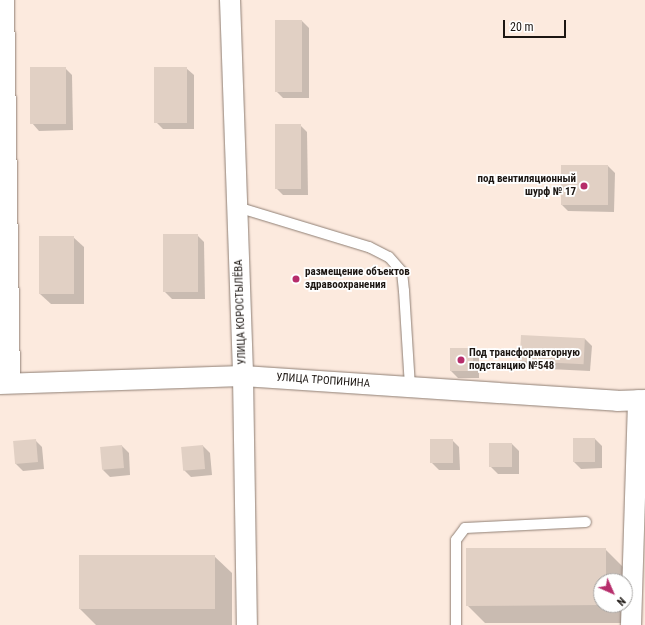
<!DOCTYPE html>
<meta charset="utf-8">
<style>
body{margin:0}
#map{position:relative;width:645px;height:625px;overflow:hidden;background:#fceade;font-family:"Roboto Condensed",sans-serif}
div>[style]{position:absolute}
[style*='--x']{left:calc(var(--x)*1px);top:calc(var(--y)*1px);width:calc(var(--w)*1px);rotate:calc(var(--a)*1deg)}
.shadow>*{inset:0;background:#0003}
.building>*{inset:0;background:#e1d0c4;transform-origin:0 0}
.roads{filter:drop-shadow(0 0 1px #8f7f74) drop-shadow(0 0 1px #8f7f74)}
.lane>*{height:10px;margin:-5px;padding:0 5px;transform-origin:5px;border-radius:5px;background:#fff}
.street>*{height:20px;margin:-10px;padding:0 10px;transform-origin:10px;border-radius:10px;background:#fff}
.dots>*{width:11px;height:11px;translate:-50% -50%;box-sizing:border-box;border:2px solid #fff;border-radius:50%}
span{translate:-50% -50%;white-space:nowrap;text-align:center;line-height:1.15;-webkit-text-stroke:3.5px #fff;paint-order:stroke}
.poi-label{font-size:11px;color:#1c1612;font-weight:700}
.right{translate:-100% -50%;text-align:right}
.left{translate:0 -50%;text-align:left}
.street-label{font-size:11px;color:#1c1612}
.north{position:absolute;left:593px;top:573px;width:40px;height:40px;box-sizing:border-box;background:#fff;border:1px solid #a4a2a0;border-radius:50%;rotate:135deg;font-size:11px;font-weight:700;line-height:16px;text-align:center;color:#1c1612}
.north::after{content:'';display:block;margin:auto;width:14px;height:18px;background:#b62d6b;clip-path:polygon(50% 0,100% 100%,50% 72%,0 100%)}
.scale{position:absolute;left:503px;top:20px;width:63px;height:18px;box-sizing:border-box;border:2px solid #1c1612;border-top:0;padding-left:5px;font-size:12px;line-height:14px;white-space:nowrap;color:#1c1612;-webkit-text-stroke:3px #fff;paint-order:stroke}
</style>
<div id="map">
<div class="shadow">
<div style="clip-path:polygon(302px 21px,309px 28px,309px 98px,283px 98px,276px 91px)"></div>
<div style="clip-path:polygon(65px 68px,72px 75px,73px 130px,39px 131px,32px 123px)"></div>
<div style="clip-path:polygon(186px 68px,194px 75px,194px 129px,163px 129px,156px 122px)"></div>
<div style="clip-path:polygon(300px 125px,307px 132px,308px 195px,283px 195px,276px 188px)"></div>
<div style="clip-path:polygon(608px 166px,615px 173px,614px 212px,568px 211px,561px 204px)"></div>
<div style="clip-path:polygon(197px 235px,204px 242px,205px 299px,172px 299px,165px 292px)"></div>
<div style="clip-path:polygon(73px 237px,84px 247px,84px 304px,51px 304px,40px 294px)"></div>
<div style="clip-path:polygon(585px 339px,592px 346px,590px 371px,528px 368px,521px 361px)"></div>
<div style="clip-path:polygon(472px 349px,479px 356px,479px 378px,458px 378px,451px 371px)"></div>
<div style="clip-path:polygon(574px 439px,595px 439px,602px 446px,602px 468px,581px 469px,574px 462px)"></div>
<div style="clip-path:polygon(35px 440px,42px 447px,44px 469px,23px 471px,16px 464px,14px 442px)"></div>
<div style="clip-path:polygon(452px 440px,459px 447px,460px 470px,439px 470px,432px 463px)"></div>
<div style="clip-path:polygon(512px 444px,519px 451px,519px 474px,498px 474px,491px 467px)"></div>
<div style="clip-path:polygon(122px 446px,129px 453px,130px 475px,110px 477px,103px 470px)"></div>
<div style="clip-path:polygon(203px 446px,210px 453px,212px 475px,191px 477px,184px 470px)"></div>
<div style="clip-path:polygon(605px 549px,623px 567px,623px 581px,601px 581px,601px 605px,623px 605px,623px 623px,485px 623px,467px 605px)"></div>
<div style="clip-path:polygon(214px 556px,232px 573px,232px 625px,96px 625px,80px 609px)"></div>
</div>
<div class="building">
<div style="left:275px;top:20px;width:27px;height:72px"></div>
<div style="left:30px;top:67px;width:36px;height:57px"></div>
<div style="left:154px;top:67px;width:33px;height:56px"></div>
<div style="left:275px;top:124px;width:26px;height:65px"></div>
<div style="left:561px;top:165px;width:47px;height:40px"></div>
<div style="left:198px;top:234px;width:58px;height:35px;rotate:90deg"></div>
<div style="left:39px;top:236px;width:35px;height:58px"></div>
<div style="left:521px;top:335px;width:64px;height:26px;rotate:3deg"></div>
<div style="left:450px;top:348px;width:23px;height:23px"></div>
<div style="left:573px;top:438px;width:22px;height:24px"></div>
<div style="left:36px;top:439px;width:23px;height:23px;rotate:85deg"></div>
<div style="left:453px;top:439px;width:24px;height:23px;rotate:90deg"></div>
<div style="left:489px;top:443px;width:23px;height:24px"></div>
<div style="left:122px;top:445px;width:23px;height:22px;rotate:85deg"></div>
<div style="left:203px;top:445px;width:24px;height:22px;rotate:85deg"></div>
<div style="clip-path:polygon(466px 548px,606px 548px,606px 581px,601px 581px,601px 605px,466px 606px)"></div>
<div style="left:79px;top:555px;width:136px;height:54px"></div>
</div>
<div class="roads">
<div class="lane">
<div style="--x:237;--y:207;--w:138;--a:16.9"></div>
<div style="--x:369;--y:247;--w:22;--a:27"></div>
<div style="--x:389;--y:257;--w:20;--a:49"></div>
<div style="--x:402;--y:272;--w:19;--a:84"></div>
<div style="--x:404;--y:291;--w:96;--a:86.4"></div>
<div style="--x:456;--y:625;--w:85;--a:-90"></div>
<div style="--x:456;--y:540;--w:15;--a:-53"></div>
<div style="--x:465;--y:528;--w:121;--a:-2.8"></div>
</div>
<div class="street">
<div style="--x:4;--y:0;--w:383;--a:89.1"></div>
<div style="--x:230;--y:0;--w:376;--a:88"></div>
<div style="--x:243;--y:376;--w:249;--a:89.1"></div>
<div style="--x:0;--y:384;--w:243;--a:-1.9"></div>
<div style="--x:243;--y:376;--w:375;--a:3.8"></div>
<div style="--x:617;--y:401;--w:28;--a:-2"></div>
<div style="--x:631;--y:625;--w:225;--a:-88.2"></div>
</div>
</div>
<div class="dots">
<div style="left:584px;top:186px;background:#b62d6b"></div>
<div style="left:296px;top:279px;background:#b62d6b"></div>
<div style="left:461px;top:360px;background:#b62d6b"></div>
</div>
<div class="poi-label">
<span class="right" style="left:576px;top:186px">под вентиляционный<br>шурф № 17</span>
<span class="left" style="left:305px;top:279px">размещение объектов<br>здравоохранения</span>
<span class="left" style="left:469px;top:360px">Под трансформаторную<br>подстанцию №548</span>
</div>
<div class="street-label">
<span style="left:241px;top:312px;rotate:-92deg">УЛИЦА КОРОСТЫЛЁВА</span>
<span style="left:323px;top:381px;rotate:4deg">УЛИЦА ТРОПИНИНА</span>
</div>
<div class="north">N</div>
<div class="scale">20 m</div>
</div>
